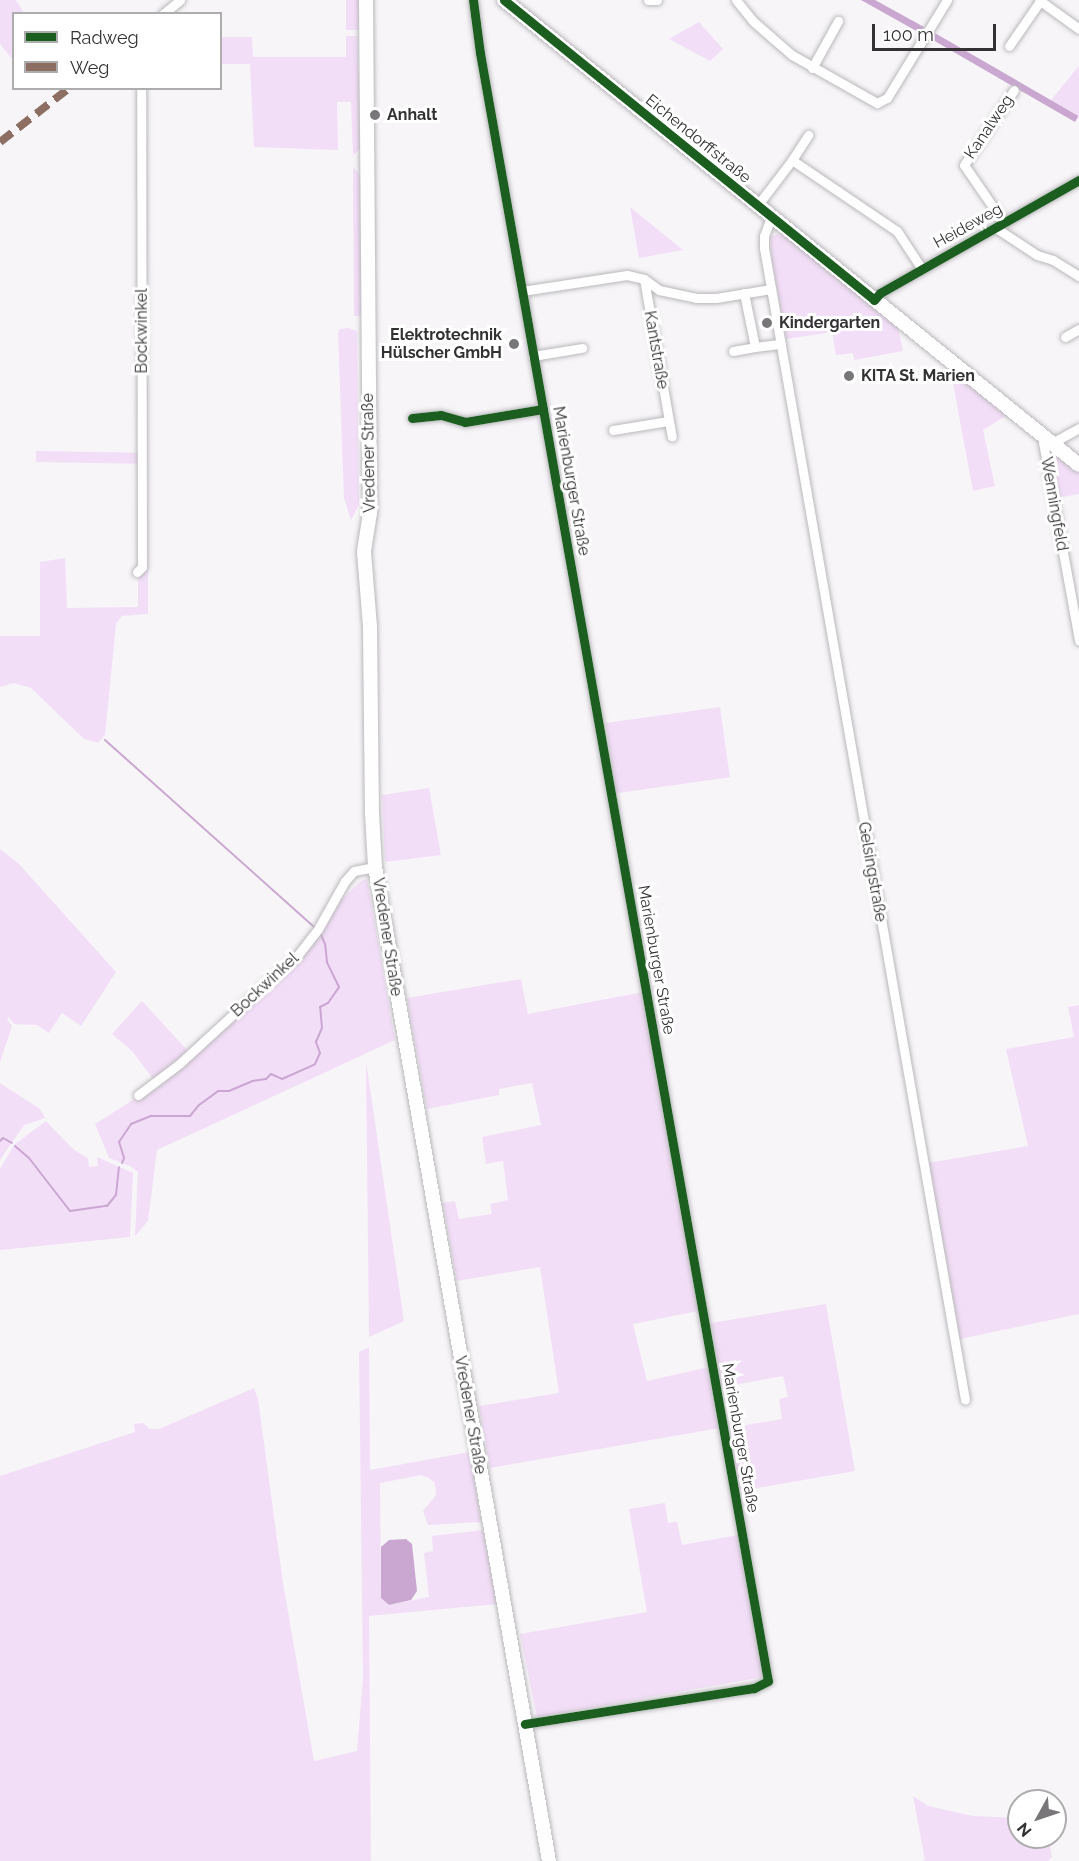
<!DOCTYPE html>
<meta charset="utf-8">
<style>
body{margin:0}
#map{position:relative;width:1079px;height:1861px;overflow:hidden;background:#f7f5f8;font-family:Raleway,sans-serif}
div>[style]{position:absolute}
[style*='--x']{left:calc(var(--x)*1px);top:calc(var(--y)*1px);width:calc(var(--w)*1px);rotate:calc(var(--a)*1deg)}
.green>*{inset:0;background:#f3def8;transform-origin:0 0}
.water>*{inset:0;background:#c9a7d0;transform-origin:0 0}
.stream>*{height:2px;margin:-1px;padding:0 1px;transform-origin:1px;border-radius:1px;background:#c9a7d0}
.roads{filter:drop-shadow(0 0 2px #bab8bb) drop-shadow(0 0 2px #bab8bb)}
.street>*{height:9px;margin:-4.5px;padding:0 4.5px;transform-origin:4.5px;border-radius:4.5px;background:#fefefe}
.secondary>*{height:14px;margin:-7px;padding:0 7px;transform-origin:7px;border-radius:7px;background:#fefefe}
.quiet>*{height:8px;margin-top:-4px;transform-origin:0;background:repeating-linear-gradient(90deg,#8d6e63 0 15px,transparent 0 23px)}
.cycleway>*{height:9px;margin:-4.5px;padding:0 4.5px;transform-origin:4.5px;border-radius:4.5px;background:#1b5e20}
.dots>*{width:16px;height:16px;translate:-50% -50%;box-sizing:border-box;border:3px solid #fff;border-radius:50%}
span{translate:-50% -50%;white-space:nowrap;text-align:center;line-height:1.15;-webkit-text-stroke:6px #fff;paint-order:stroke}
.poi-label{font-size:16px;color:#333133;font-weight:700}
.left{translate:0 -50%;text-align:left}
.right{translate:-100% -50%;text-align:right}
.street-label{font-size:16px;color:#333133}
.legend{position:absolute;left:12px;top:12px;width:210px;height:78px;box-sizing:border-box;background:#fff;border:2px solid #adadad;margin:0;padding:8px 10px;list-style:none;font-size:18px;color:#333133}
.legend li{display:flex;align-items:center;gap:12px;height:30px}
.legend b{width:30px;border:2px solid #adadad}
.north{position:absolute;left:1007px;top:1789px;width:60px;height:60px;box-sizing:border-box;background:#fff;border:2px solid #adadad;border-radius:50%;rotate:230deg;font-size:16px;font-weight:700;line-height:24px;text-align:center;color:#333133}
.north::after{content:'';display:block;margin:auto;width:21px;height:27px;background:#787678;clip-path:polygon(50% 0,100% 100%,50% 72%,0 100%)}
.scale{position:absolute;left:872px;top:24px;width:124px;height:27px;box-sizing:border-box;border:3px solid #333133;border-top:0;padding-left:8px;font-size:18px;line-height:21px;white-space:nowrap;color:#333133;-webkit-text-stroke:4px #fff;paint-order:stroke}
</style>
<div id="map">
<div class="green">
<div style="clip-path:polygon(0 0,16px 0,24px 13px,14px 14px,13px 60px,0 44px)"></div>
<div style="clip-path:polygon(346px 0,360px 0,360px 28px,357px 30px,346px 30px)"></div>
<div style="clip-path:polygon(699px 22px,723px 49px,710px 61px,669px 39px)"></div>
<div style="clip-path:polygon(346px 36px,357px 36px,362px 148px,353px 155px,351px 102px,337px 102px,338px 150px,254px 147px,250px 64px,221px 64px,220px 37px,252px 37px,253px 57px,346px 57px)"></div>
<div style="clip-path:polygon(1079px 66px,1079px 116px,1051px 100px)"></div>
<div style="clip-path:polygon(353px 167px,362px 177px,363px 313px,360px 316px,354px 316px)"></div>
<div style="clip-path:polygon(630px 207px,683px 250px,639px 258px)"></div>
<div style="clip-path:polygon(777px 234px,784px 236px,898px 328px,903px 351px,854px 360px,853px 353px,836px 355px,832px 332px,786px 339px,771px 254px,771px 237px)"></div>
<div style="clip-path:polygon(348px 328px,357px 331px,359px 505px,351px 520px,344px 498px,338px 333px,340px 329px)"></div>
<div style="clip-path:polygon(959px 377px,1007px 415px,983px 430px,995px 486px,973px 491px,952px 378px)"></div>
<div style="left:36px;top:451px;width:102px;height:11px;rotate:1deg"></div>
<div style="clip-path:polygon(1055px 456px,1079px 472px,1079px 494px,1057px 498px,1051px 462px)"></div>
<div style="clip-path:polygon(65px 558px,67px 608px,138px 607px,138px 559px,148px 566px,148px 614px,122px 616px,116px 624px,105px 735px,98px 743px,84px 739px,31px 688px,14px 683px,0 687px,0 636px,40px 636px,40px 562px)"></div>
<div style="left:720px;top:707px;width:71px;height:115px;rotate:82deg"></div>
<div style="clip-path:polygon(429px 788px,441px 855px,385px 862px,382px 795px)"></div>
<div style="clip-path:polygon(0 849px,19px 864px,116px 972px,81px 1026px,62px 1013px,49px 1033px,37px 1025px,14px 1024px,9px 1017px,7px 1019px,12px 1026px,0 1062px)"></div>
<div style="clip-path:polygon(367px 879px,395px 1040px,157px 1150px,148px 1221px,135px 1236px,138px 1172px,130px 1166px,109px 1158px,95px 1124px,169px 1077px,282px 977px,325px 926px,340px 901px,361px 881px)"></div>
<div style="clip-path:polygon(521px 979px,528px 1014px,643px 992px,698px 1311px,633px 1324px,647px 1381px,709px 1367px,720px 1428px,490px 1468px,479px 1406px,559px 1393px,540px 1267px,457px 1281px,443px 1203px,455px 1201px,459px 1219px,492px 1214px,490px 1204px,508px 1200px,503px 1161px,486px 1164px,482px 1137px,541px 1125px,532px 1083px,499px 1089px,499px 1095px,427px 1109px,407px 998px)"></div>
<div style="clip-path:polygon(142px 1001px,189px 1052px,154px 1080px,132px 1051px,112px 1034px)"></div>
<div style="clip-path:polygon(1079px 1005px,1079px 1314px,960px 1339px,928px 1163px,1028px 1146px,1006px 1049px,1074px 1037px,1068px 1007px)"></div>
<div style="clip-path:polygon(366px 1061px,404px 1321px,369px 1337px)"></div>
<div style="clip-path:polygon(0 1083px,40px 1109px,45px 1118px,24px 1125px,0 1160px)"></div>
<div style="clip-path:polygon(46px 1121px,74px 1150px,88px 1158px,89px 1167px,98px 1166px,97px 1157px,133px 1173px,130px 1237px,0 1250px,0 1169px,14px 1145px)"></div>
<div style="clip-path:polygon(826px 1304px,855px 1471px,740px 1491px,729px 1428px,782px 1419px,779px 1399px,788px 1397px,783px 1376px,722px 1387px,711px 1323px)"></div>
<div style="clip-path:polygon(369px 1347px,370px 1470px,470px 1452px,481px 1522px,428px 1525px,423px 1511px,436px 1495px,435px 1483px,429px 1478px,421px 1475px,380px 1483px,381px 1598px,389px 1605px,429px 1597px,424px 1553px,433px 1551px,432px 1536px,483px 1530px,497px 1604px,369px 1616px,371px 1861px,0 1861px,0 1476px,135px 1432px,134px 1424px,143px 1423px,150px 1429px,159px 1429px,254px 1388px,258px 1399px,283px 1583px,314px 1761px,357px 1751px,363px 1679px,359px 1352px)"></div>
<div style="clip-path:polygon(665px 1503px,668px 1523px,677px 1522px,682px 1545px,738px 1535px,763px 1677px,537px 1717px,520px 1634px,647px 1612px,629px 1509px)"></div>
<div style="clip-path:polygon(913px 1796px,928px 1806px,973px 1816px,1019px 1818px,1019px 1837px,1049px 1837px,1052px 1857px,1048px 1861px,922px 1861px,925px 1860px)"></div>
</div>
<div class="water">
<div style="clip-path:polygon(861px 0,875px 0,924px 27px,920px 33px)"></div>
<div style="left:933px;top:32px;width:168px;height:7px;rotate:30deg"></div>
<div style="clip-path:polygon(406px 1539px,412px 1544px,417px 1591px,411px 1600px,389px 1605px,381px 1598px,381px 1547px,389px 1540px)"></div>
</div>
<div class="stream">
<div style="--x:105;--y:740;--w:282;--a:41.8"></div>
<div style="--x:0;--y:1141;--w:4;--a:-45"></div>
<div style="--x:3;--y:1138;--w:10;--a:29"></div>
<div style="--x:15;--y:1146;--w:18;--a:41"></div>
<div style="--x:29;--y:1158;--w:67;--a:52.3"></div>
<div style="--x:70;--y:1211;--w:37;--a:-8"></div>
<div style="--x:107;--y:1206;--w:14;--a:-51"></div>
<div style="--x:116;--y:1195;--w:28;--a:-84"></div>
<div style="--x:122;--y:1163;--w:5;--a:-68"></div>
<div style="--x:124;--y:1158;--w:17;--a:-107"></div>
<div style="--x:119;--y:1142;--w:22;--a:-56"></div>
<div style="--x:131;--y:1124;--w:22;--a:-22"></div>
<div style="--x:151;--y:1116;--w:39;--a:0"></div>
<div style="--x:190;--y:1116;--w:14;--a:-51"></div>
<div style="--x:199;--y:1105;--w:24;--a:-36"></div>
<div style="--x:218;--y:1091;--w:11;--a:0"></div>
<div style="--x:229;--y:1091;--w:25;--a:-23"></div>
<div style="--x:252;--y:1081;--w:14;--a:-8"></div>
<div style="--x:266;--y:1079;--w:7;--a:-45"></div>
<div style="--x:271;--y:1074;--w:12;--a:24"></div>
<div style="--x:282;--y:1079;--w:36;--a:-24"></div>
<div style="--x:315;--y:1064;--w:12;--a:-66"></div>
<div style="--x:320;--y:1053;--w:12;--a:-110"></div>
<div style="--x:316;--y:1042;--w:15;--a:-67"></div>
<div style="--x:322;--y:1028;--w:21;--a:-95"></div>
<div style="--x:320;--y:1007;--w:9;--a:-27"></div>
<div style="--x:328;--y:1003;--w:19;--a:-55"></div>
<div style="--x:339;--y:987;--w:28;--a:-116"></div>
<div style="--x:327;--y:962;--w:18;--a:-96"></div>
<div style="--x:325;--y:944;--w:13;--a:-113"></div>
</div>
<div class="roads">
<div class="street">
<div style="--x:473;--y:0;--w:53;--a:82.5"></div>
<div style="--x:480;--y:53;--w:1653;--a:79.97"></div>
<div style="--x:768;--y:1681;--w:16;--a:153"></div>
<div style="--x:754;--y:1688;--w:232;--a:171.1"></div>
<div style="--x:648;--y:0;--w:9;--a:0"></div>
<div style="--x:736;--y:0;--w:28;--a:51"></div>
<div style="--x:754;--y:22;--w:50;--a:41"></div>
<div style="--x:792;--y:55;--w:98;--a:29.5"></div>
<div style="--x:877;--y:103;--w:11;--a:-27"></div>
<div style="--x:887;--y:98;--w:115;--a:-58.5"></div>
<div style="--x:1039;--y:0;--w:49;--a:35.9"></div>
<div style="--x:163;--y:14;--w:22;--a:-39"></div>
<div style="--x:1009;--y:46;--w:55;--a:-55.4"></div>
<div style="--x:812;--y:68;--w:54;--a:-61"></div>
<div style="--x:792;--y:160;--w:30;--a:-57"></div>
<div style="--x:757;--y:206;--w:58;--a:-52.7"></div>
<div style="--x:792;--y:160;--w:127;--a:34.1"></div>
<div style="--x:897;--y:231;--w:45;--a:56.7"></div>
<div style="--x:771;--y:217;--w:20;--a:110"></div>
<div style="--x:764;--y:236;--w:12;--a:90"></div>
<div style="--x:764;--y:248;--w:1169;--a:80.1"></div>
<div style="--x:1004;--y:223;--w:70;--a:-124.6"></div>
<div style="--x:964;--y:165;--w:90;--a:-56.3"></div>
<div style="--x:996;--y:228;--w:49;--a:33.4"></div>
<div style="--x:1037;--y:255;--w:17;--a:17"></div>
<div style="--x:1053;--y:260;--w:31;--a:32"></div>
<div style="--x:644;--y:279;--w:160;--a:80"></div>
<div style="--x:522;--y:291;--w:106;--a:-8.7"></div>
<div style="--x:627;--y:275;--w:17;--a:13"></div>
<div style="--x:644;--y:279;--w:19;--a:36"></div>
<div style="--x:659;--y:290;--w:38;--a:12"></div>
<div style="--x:696;--y:298;--w:20;--a:0"></div>
<div style="--x:716;--y:298;--w:56;--a:-9.3"></div>
<div style="--x:744;--y:293;--w:55;--a:78.5"></div>
<div style="--x:755;--y:347;--w:26;--a:-7"></div>
<div style="--x:874;--y:300;--w:9;--a:-49"></div>
<div style="--x:880;--y:293;--w:229;--a:-29.6"></div>
<div style="--x:1065;--y:337;--w:16;--a:-30"></div>
<div style="--x:733;--y:351;--w:22;--a:-10"></div>
<div style="--x:533;--y:356;--w:50;--a:-9.3"></div>
<div style="--x:412;--y:418;--w:29;--a:-6"></div>
<div style="--x:441;--y:415;--w:25;--a:16"></div>
<div style="--x:465;--y:422;--w:79;--a:-9.5"></div>
<div style="--x:613;--y:430;--w:56;--a:-9.3"></div>
<div style="--x:1046;--y:438;--w:5;--a:127"></div>
<div style="--x:1043;--y:442;--w:202;--a:79.7"></div>
<div style="--x:1052;--y:443;--w:31;--a:-29"></div>
<div style="--x:137;--y:572;--w:7;--a:-45"></div>
<div style="--x:142;--y:567;--w:479;--a:-90.1"></div>
<div style="--x:138;--y:1095;--w:51;--a:-37.1"></div>
<div style="--x:179;--y:1064;--w:160;--a:-42.5"></div>
<div style="--x:297;--y:956;--w:34;--a:-52"></div>
<div style="--x:318;--y:929;--w:55;--a:-60.6"></div>
<div style="--x:345;--y:881;--w:13;--a:-48"></div>
<div style="--x:354;--y:871;--w:21;--a:-11"></div>
</div>
<div class="secondary">
<div style="--x:366;--y:0;--w:513;--a:89.55"></div>
<div style="--x:370;--y:513;--w:39;--a:99"></div>
<div style="--x:364;--y:552;--w:75;--a:85.4"></div>
<div style="--x:370;--y:627;--w:186;--a:89.4"></div>
<div style="--x:372;--y:813;--w:54;--a:86.8"></div>
<div style="--x:375;--y:867;--w:1009;--a:80.07"></div>
<div style="--x:504;--y:0;--w:739;--a:38.96"></div>
</div>
</div>
<div class="quiet">
<div style="--x:0;--y:142;--w:88;--a:-38"></div>
</div>
<div class="cycleway">
<div style="--x:473;--y:0;--w:53;--a:82.5"></div>
<div style="--x:480;--y:53;--w:1653;--a:79.97"></div>
<div style="--x:768;--y:1681;--w:16;--a:153"></div>
<div style="--x:754;--y:1688;--w:232;--a:171.1"></div>
<div style="--x:504;--y:0;--w:476;--a:39"></div>
<div style="--x:874;--y:300;--w:9;--a:-49"></div>
<div style="--x:880;--y:293;--w:229;--a:-29.6"></div>
<div style="--x:412;--y:418;--w:29;--a:-6"></div>
<div style="--x:441;--y:415;--w:25;--a:16"></div>
<div style="--x:465;--y:422;--w:79;--a:-9.5"></div>
</div>
<div class="dots">
<div style="left:375px;top:115px;background:#787678"></div>
<div style="left:767px;top:323px;background:#787678"></div>
<div style="left:514px;top:344px;background:#787678"></div>
<div style="left:849px;top:376px;background:#787678"></div>
</div>
<div class="poi-label">
<span class="left" style="left:387px;top:115px">Anhalt</span>
<span class="left" style="left:779px;top:323px">Kindergarten</span>
<span class="right" style="left:502px;top:344px">Elektrotechnik<br>Hülscher GmbH</span>
<span class="left" style="left:861px;top:376px">KITA St. Marien</span>
</div>
<div class="street-label">
<span style="left:989px;top:127px;rotate:-56deg">Kanalweg</span>
<span style="left:698px;top:139px;rotate:39deg">Eichendorffstraße</span>
<span style="left:968px;top:226px;rotate:-29deg">Heideweg</span>
<span style="left:142px;top:331px;rotate:-90deg">Bockwinkel</span>
<span style="left:656px;top:350px;rotate:80deg">Kantstraße</span>
<span style="left:369px;top:453px;rotate:-91deg">Vredener Straße</span>
<span style="left:571px;top:481px;rotate:80deg">Marienburger Straße</span>
<span style="left:1054px;top:504px;rotate:80deg">Wenningfeld</span>
<span style="left:872px;top:872px;rotate:80deg">Gelsingstraße</span>
<span style="left:387px;top:937px;rotate:81deg">Vredener Straße</span>
<span style="left:656px;top:960px;rotate:80deg">Marienburger Straße</span>
<span style="left:265px;top:985px;rotate:-43deg">Bockwinkel</span>
<span style="left:470px;top:1415px;rotate:80deg">Vredener Straße</span>
<span style="left:740px;top:1438px;rotate:80deg">Marienburger Straße</span>
</div>
<ul class="legend">
<li><b style="height:8px;background:#1b5e20"></b>Radweg</li>
<li><b style="height:8px;background:#8d6e63"></b>Weg</li>
</ul>
<div class="north">N</div>
<div class="scale">100 m</div>
</div>
